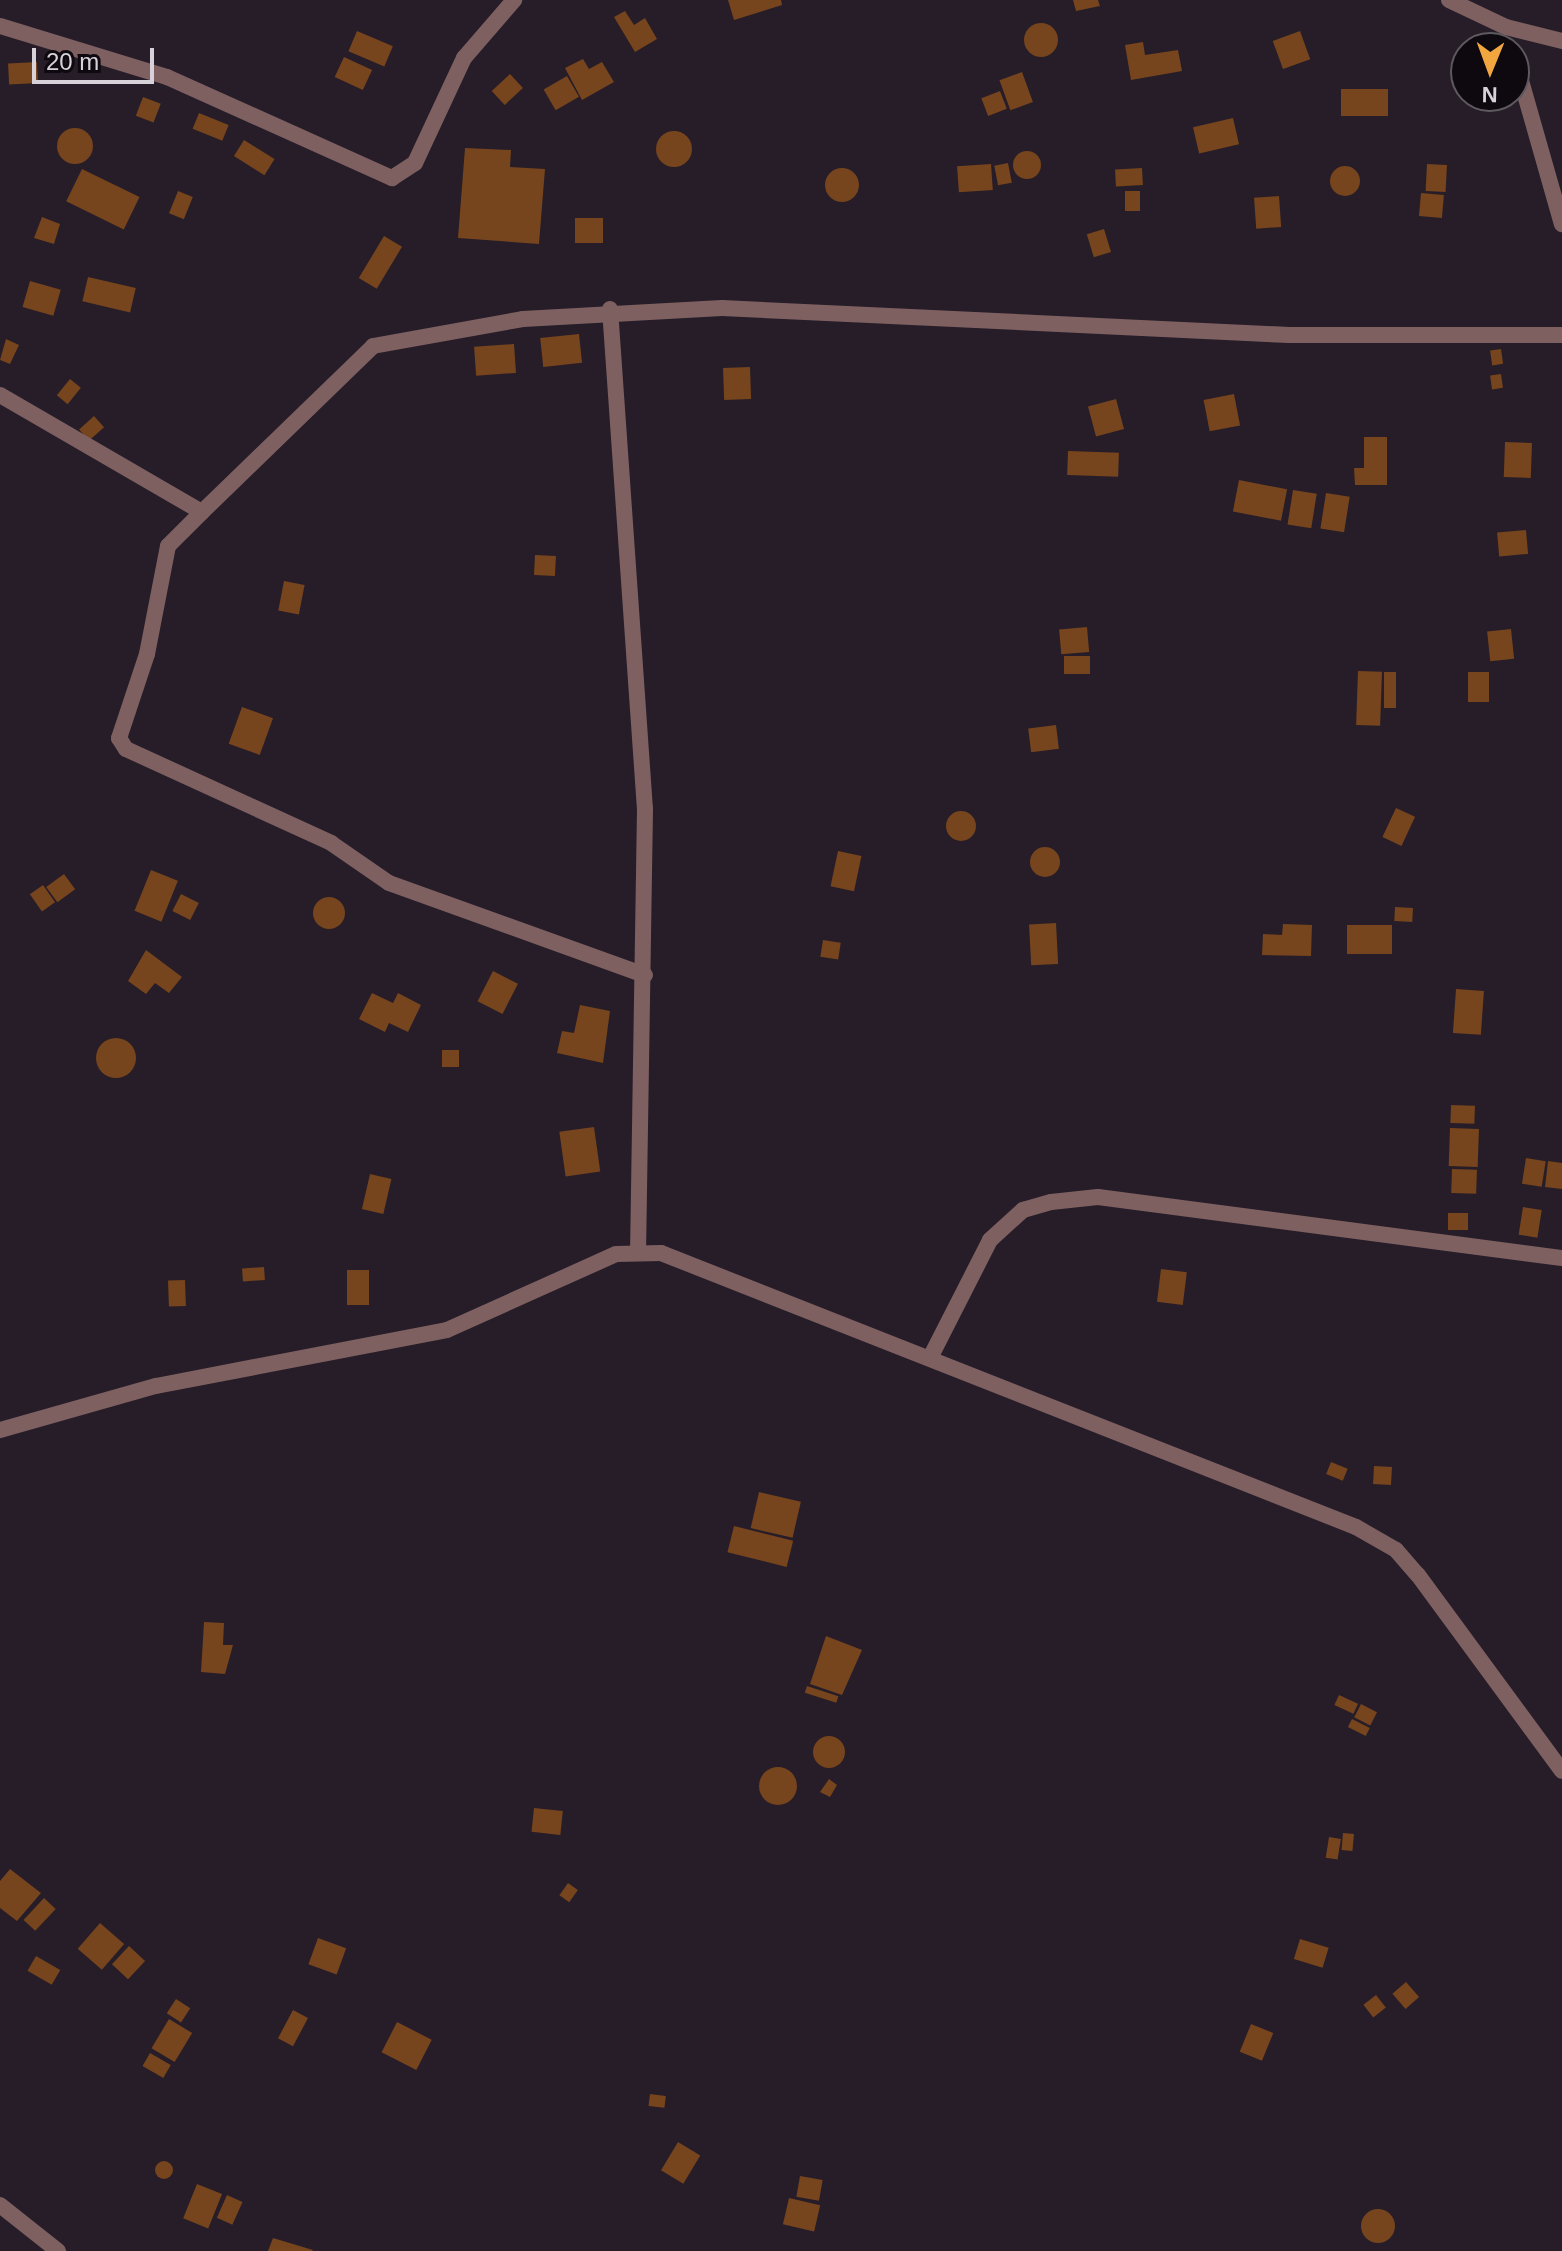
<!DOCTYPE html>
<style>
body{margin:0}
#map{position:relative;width:1562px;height:2251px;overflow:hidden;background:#261d28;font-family:Helvetica,sans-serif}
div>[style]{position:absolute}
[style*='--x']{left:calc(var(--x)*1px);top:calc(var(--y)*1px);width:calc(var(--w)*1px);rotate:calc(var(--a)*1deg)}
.building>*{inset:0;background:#76441d;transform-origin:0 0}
.round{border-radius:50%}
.street>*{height:16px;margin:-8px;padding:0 8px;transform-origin:8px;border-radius:8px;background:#7e6061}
span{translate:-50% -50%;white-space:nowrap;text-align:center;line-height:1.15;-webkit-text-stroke:6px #0d090e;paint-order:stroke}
.north{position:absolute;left:1450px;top:32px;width:80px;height:80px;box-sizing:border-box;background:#0d090e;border:2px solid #5e595f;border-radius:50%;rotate:181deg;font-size:22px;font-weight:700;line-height:32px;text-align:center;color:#d7d1d9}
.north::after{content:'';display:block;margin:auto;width:28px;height:36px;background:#f1a640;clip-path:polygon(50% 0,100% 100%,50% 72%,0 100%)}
.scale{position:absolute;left:32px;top:48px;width:122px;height:36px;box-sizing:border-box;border:4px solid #d7d1d9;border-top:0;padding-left:10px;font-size:24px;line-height:28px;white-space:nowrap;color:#d7d1d9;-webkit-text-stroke:6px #0d090e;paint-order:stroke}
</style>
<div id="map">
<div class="building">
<div style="clip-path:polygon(728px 0,781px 0,782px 5px,734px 20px)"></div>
<div style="clip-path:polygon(1073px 0,1098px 0,1100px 6px,1076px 11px)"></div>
<div style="clip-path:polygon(625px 11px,634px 25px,645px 18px,657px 39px,635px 52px,614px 17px)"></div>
<div class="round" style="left:1024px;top:23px;width:34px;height:34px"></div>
<div style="left:357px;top:31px;width:39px;height:22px;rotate:23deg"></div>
<div style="left:1300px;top:31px;width:30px;height:29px;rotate:70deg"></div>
<div style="clip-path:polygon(1143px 42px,1145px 55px,1178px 50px,1182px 71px,1131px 80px,1125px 45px)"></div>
<div style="left:344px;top:57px;width:31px;height:22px;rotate:25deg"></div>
<div style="clip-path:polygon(583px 59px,589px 69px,602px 62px,614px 82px,582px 100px,565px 68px)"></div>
<div style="left:37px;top:62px;width:21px;height:29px;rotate:87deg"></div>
<div style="left:1022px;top:72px;width:32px;height:24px;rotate:70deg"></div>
<div style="left:510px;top:74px;width:19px;height:25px;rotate:47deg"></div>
<div style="left:567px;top:76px;width:24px;height:27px;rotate:60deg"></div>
<div style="left:1388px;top:89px;width:27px;height:47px;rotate:90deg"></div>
<div style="left:1000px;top:91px;width:19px;height:20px;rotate:69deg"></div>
<div style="left:143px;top:97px;width:19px;height:20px;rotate:21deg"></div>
<div style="left:199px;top:113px;width:32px;height:17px;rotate:22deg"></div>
<div style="left:1233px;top:118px;width:27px;height:41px;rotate:77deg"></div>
<div class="round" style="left:57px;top:128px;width:36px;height:36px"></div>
<div class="round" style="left:656px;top:131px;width:36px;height:36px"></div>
<div style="left:244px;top:140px;width:36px;height:19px;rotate:32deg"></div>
<div style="clip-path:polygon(465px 148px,511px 150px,510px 167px,545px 169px,539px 244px,458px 238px)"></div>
<div class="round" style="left:1013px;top:151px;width:28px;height:28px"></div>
<div style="left:1008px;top:163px;width:20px;height:14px;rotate:79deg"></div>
<div style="left:991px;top:164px;width:26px;height:34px;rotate:86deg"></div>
<div style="left:1427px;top:164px;width:20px;height:27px;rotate:3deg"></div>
<div class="round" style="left:1330px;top:166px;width:30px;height:30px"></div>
<div class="round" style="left:825px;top:168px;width:34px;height:34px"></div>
<div style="left:1142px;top:168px;width:17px;height:27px;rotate:87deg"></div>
<div style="left:82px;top:169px;width:64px;height:36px;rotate:26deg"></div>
<div style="left:178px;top:191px;width:16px;height:24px;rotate:22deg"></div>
<div style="left:1125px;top:191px;width:15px;height:20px"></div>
<div style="left:1421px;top:193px;width:23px;height:23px;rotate:5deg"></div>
<div style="left:1279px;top:196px;width:31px;height:25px;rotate:86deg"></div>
<div style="clip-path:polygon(42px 217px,60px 224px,54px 244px,34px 238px)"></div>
<div style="left:575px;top:218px;width:28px;height:25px"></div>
<div style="left:1104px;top:229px;width:24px;height:18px;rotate:73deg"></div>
<div style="left:384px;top:236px;width:21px;height:49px;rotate:31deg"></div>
<div style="left:88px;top:277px;width:49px;height:25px;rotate:13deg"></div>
<div style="left:30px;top:281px;width:32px;height:27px;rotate:16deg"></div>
<div style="left:579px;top:334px;width:29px;height:39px;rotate:84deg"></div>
<div style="clip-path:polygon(6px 339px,19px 345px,10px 364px,0 360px)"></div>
<div style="left:514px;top:344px;width:29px;height:40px;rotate:86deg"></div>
<div style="left:1501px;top:349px;width:15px;height:11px;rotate:82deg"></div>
<div style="left:750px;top:367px;width:32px;height:27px;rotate:88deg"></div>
<div style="left:1501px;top:374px;width:14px;height:11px;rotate:82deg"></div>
<div style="left:70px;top:379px;width:14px;height:21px;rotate:39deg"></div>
<div style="left:1234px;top:394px;width:32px;height:31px;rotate:79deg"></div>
<div style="left:1116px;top:399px;width:31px;height:29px;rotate:75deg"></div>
<div style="left:94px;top:416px;width:15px;height:20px;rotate:48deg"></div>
<div style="clip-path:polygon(1364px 437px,1387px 437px,1387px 485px,1355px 485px,1354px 468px,1364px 468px)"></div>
<div style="left:1505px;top:442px;width:27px;height:35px;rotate:2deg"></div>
<div style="left:1068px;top:451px;width:51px;height:24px;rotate:2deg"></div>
<div style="left:1239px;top:480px;width:49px;height:32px;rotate:11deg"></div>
<div style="left:1293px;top:490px;width:24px;height:35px;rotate:9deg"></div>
<div style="left:1326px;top:493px;width:24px;height:36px;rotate:9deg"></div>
<div style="left:1526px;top:530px;width:24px;height:29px;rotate:85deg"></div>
<div style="left:535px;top:555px;width:21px;height:20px;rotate:3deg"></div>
<div style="left:284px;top:581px;width:21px;height:30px;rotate:11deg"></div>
<div style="left:1087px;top:627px;width:25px;height:28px;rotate:85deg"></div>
<div style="left:1511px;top:629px;width:30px;height:24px;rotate:84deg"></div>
<div style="left:1064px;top:656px;width:26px;height:18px"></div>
<div style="left:1358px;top:671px;width:24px;height:54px;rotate:2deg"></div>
<div style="left:1384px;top:672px;width:12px;height:36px"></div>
<div style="left:1468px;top:672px;width:21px;height:30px"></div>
<div style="left:242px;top:707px;width:33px;height:39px;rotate:20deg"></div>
<div style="left:1056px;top:725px;width:24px;height:28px;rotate:83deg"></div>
<div style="left:1396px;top:808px;width:21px;height:32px;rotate:25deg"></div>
<div class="round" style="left:946px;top:811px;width:30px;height:30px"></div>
<div class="round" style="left:1030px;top:847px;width:30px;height:30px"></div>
<div style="left:838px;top:851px;width:24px;height:36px;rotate:12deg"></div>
<div style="left:151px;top:870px;width:29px;height:44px;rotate:22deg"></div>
<div style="left:64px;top:874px;width:19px;height:22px;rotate:54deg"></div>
<div style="left:43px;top:885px;width:21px;height:16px;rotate:55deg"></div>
<div style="left:181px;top:894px;width:20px;height:19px;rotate:27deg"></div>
<div class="round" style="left:313px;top:897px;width:32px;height:32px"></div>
<div style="left:1395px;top:907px;width:18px;height:14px;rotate:3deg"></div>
<div style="left:1056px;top:923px;width:41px;height:27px;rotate:87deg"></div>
<div style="clip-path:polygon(1283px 924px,1312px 925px,1311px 956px,1262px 955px,1263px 934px,1282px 935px)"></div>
<div style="left:1347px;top:925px;width:45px;height:29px"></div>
<div style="left:823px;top:940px;width:18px;height:17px;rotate:9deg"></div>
<div style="clip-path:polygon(146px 950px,182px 977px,169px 993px,155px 983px,146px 994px,128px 981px)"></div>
<div style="left:493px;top:971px;width:28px;height:34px;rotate:27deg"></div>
<div style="left:1456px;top:989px;width:28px;height:44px;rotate:4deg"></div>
<div style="clip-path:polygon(372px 993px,393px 1003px,398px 993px,421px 1005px,408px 1032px,389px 1023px,385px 1032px,359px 1019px)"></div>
<div style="clip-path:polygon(580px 1005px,610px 1011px,603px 1063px,557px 1053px,562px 1031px,574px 1033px)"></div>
<div class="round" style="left:96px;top:1038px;width:40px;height:40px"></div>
<div style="left:442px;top:1050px;width:17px;height:17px"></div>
<div style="left:1451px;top:1105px;width:24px;height:18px;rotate:2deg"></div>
<div style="left:594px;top:1127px;width:45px;height:35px;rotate:82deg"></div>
<div style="left:1450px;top:1128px;width:29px;height:38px;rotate:2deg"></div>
<div style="left:1526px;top:1158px;width:20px;height:26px;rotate:9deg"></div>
<div style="clip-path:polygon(1548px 1161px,1562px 1163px,1562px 1189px,1545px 1187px)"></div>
<div style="left:1452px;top:1169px;width:25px;height:24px;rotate:2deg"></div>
<div style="left:370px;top:1174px;width:22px;height:36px;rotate:13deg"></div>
<div style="left:1523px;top:1207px;width:19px;height:28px;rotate:9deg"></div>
<div style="left:1448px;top:1213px;width:20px;height:17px"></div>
<div style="left:264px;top:1267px;width:13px;height:22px;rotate:86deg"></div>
<div style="left:1161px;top:1269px;width:26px;height:33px;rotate:7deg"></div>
<div style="left:347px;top:1270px;width:22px;height:35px"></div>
<div style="left:185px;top:1280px;width:26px;height:17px;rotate:88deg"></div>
<div style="left:1331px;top:1462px;width:18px;height:13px;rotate:22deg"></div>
<div style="left:1374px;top:1466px;width:18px;height:18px;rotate:3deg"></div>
<div style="left:759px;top:1492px;width:43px;height:37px;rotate:13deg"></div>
<div style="left:734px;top:1526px;width:61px;height:27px;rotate:14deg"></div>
<div style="clip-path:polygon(204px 1622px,224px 1623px,223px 1645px,233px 1645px,225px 1674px,201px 1672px)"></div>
<div style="clip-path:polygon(826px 1636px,862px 1650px,842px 1695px,810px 1684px)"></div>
<div style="left:807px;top:1686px;width:33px;height:7px;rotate:18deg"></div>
<div style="left:1339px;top:1695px;width:21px;height:11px;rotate:25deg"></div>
<div style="left:1361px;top:1704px;width:18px;height:15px;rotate:27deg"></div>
<div style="left:1352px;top:1719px;width:20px;height:9px;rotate:27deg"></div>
<div class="round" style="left:813px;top:1736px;width:32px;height:32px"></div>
<div class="round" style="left:759px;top:1767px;width:38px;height:38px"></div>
<div style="clip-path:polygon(829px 1779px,837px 1785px,830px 1797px,820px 1792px)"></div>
<div style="left:534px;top:1808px;width:29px;height:24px;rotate:6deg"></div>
<div style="left:1343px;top:1833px;width:11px;height:17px;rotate:5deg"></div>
<div style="left:1329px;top:1837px;width:12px;height:21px;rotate:9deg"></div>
<div style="clip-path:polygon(10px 1869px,41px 1893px,17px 1921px,0 1908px,0 1881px)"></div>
<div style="left:568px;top:1883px;width:12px;height:15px;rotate:35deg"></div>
<div style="left:44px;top:1898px;width:16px;height:30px;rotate:43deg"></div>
<div style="left:100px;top:1923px;width:32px;height:34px;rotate:41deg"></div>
<div style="left:318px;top:1938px;width:30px;height:28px;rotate:20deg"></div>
<div style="left:1300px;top:1939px;width:30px;height:21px;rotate:17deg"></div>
<div style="left:129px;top:1946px;width:22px;height:25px;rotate:43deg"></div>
<div style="left:36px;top:1956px;width:28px;height:17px;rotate:30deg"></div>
<div style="left:1406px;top:1982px;width:20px;height:18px;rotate:49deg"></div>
<div style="left:1376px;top:1995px;width:16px;height:16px;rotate:52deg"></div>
<div style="left:176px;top:1999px;width:17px;height:17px;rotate:33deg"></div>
<div style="left:293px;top:2010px;width:17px;height:32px;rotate:28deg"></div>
<div style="left:169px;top:2019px;width:27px;height:34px;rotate:31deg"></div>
<div style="left:397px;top:2022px;width:39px;height:34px;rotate:27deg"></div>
<div style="left:1251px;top:2024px;width:24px;height:30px;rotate:22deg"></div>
<div style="left:150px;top:2053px;width:24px;height:15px;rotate:30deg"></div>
<div style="left:650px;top:2094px;width:16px;height:12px;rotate:7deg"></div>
<div style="left:678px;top:2142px;width:26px;height:33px;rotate:31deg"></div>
<div class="round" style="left:155px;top:2161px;width:18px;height:18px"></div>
<div style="left:800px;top:2176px;width:23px;height:21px;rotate:10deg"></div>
<div style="left:197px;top:2184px;width:27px;height:37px;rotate:22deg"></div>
<div style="left:227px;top:2195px;width:17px;height:25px;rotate:24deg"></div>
<div style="left:789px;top:2198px;width:32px;height:27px;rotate:13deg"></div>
<div class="round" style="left:1361px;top:2209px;width:34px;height:34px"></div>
<div style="clip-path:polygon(273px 2238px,313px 2250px,312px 2251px,268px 2251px)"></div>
</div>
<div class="street">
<div style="--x:1449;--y:0;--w:63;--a:25.3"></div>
<div style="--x:1506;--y:27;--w:58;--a:14"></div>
<div style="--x:0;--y:26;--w:175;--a:17"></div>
<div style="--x:167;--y:77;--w:247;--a:24.2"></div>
<div style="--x:392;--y:178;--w:27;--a:-33"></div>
<div style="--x:415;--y:163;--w:116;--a:-65"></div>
<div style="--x:464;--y:58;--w:77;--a:-49.2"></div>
<div style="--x:1514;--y:56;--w:175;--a:74.1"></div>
<div style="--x:610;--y:309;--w:501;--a:86"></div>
<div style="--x:645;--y:809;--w:441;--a:90.9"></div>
<div style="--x:0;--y:395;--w:233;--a:30.1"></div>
<div style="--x:202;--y:512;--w:238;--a:-44.1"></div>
<div style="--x:373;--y:346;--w:152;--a:-10.2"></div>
<div style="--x:523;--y:319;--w:199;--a:-3.2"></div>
<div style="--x:722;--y:308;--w:568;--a:2.73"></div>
<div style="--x:1289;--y:335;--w:273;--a:0"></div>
<div style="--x:202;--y:512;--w:48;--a:135"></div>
<div style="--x:168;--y:546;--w:110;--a:101"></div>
<div style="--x:147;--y:654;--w:89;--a:108.4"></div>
<div style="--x:119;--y:738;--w:13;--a:58"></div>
<div style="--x:126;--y:749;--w:226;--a:24.6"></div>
<div style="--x:331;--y:843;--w:70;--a:34.6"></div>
<div style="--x:389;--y:883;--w:272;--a:19.8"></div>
<div style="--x:931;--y:1356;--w:130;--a:-63"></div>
<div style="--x:990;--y:1240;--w:45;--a:-42.3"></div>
<div style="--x:1023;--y:1210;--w:29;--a:-16"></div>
<div style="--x:1051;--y:1202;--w:47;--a:-6.1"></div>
<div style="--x:1098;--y:1197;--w:468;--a:7.5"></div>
<div style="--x:0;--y:1430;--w:162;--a:-15.8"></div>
<div style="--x:156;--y:1386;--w:296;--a:-10.9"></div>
<div style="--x:447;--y:1330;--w:185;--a:-24.2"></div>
<div style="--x:616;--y:1254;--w:45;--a:-1.3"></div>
<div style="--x:661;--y:1253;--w:747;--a:21.52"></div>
<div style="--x:1356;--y:1527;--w:46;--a:29.9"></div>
<div style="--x:1396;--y:1550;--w:33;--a:49"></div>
<div style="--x:1418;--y:1575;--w:243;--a:53.7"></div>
<div style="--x:0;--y:2205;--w:74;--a:38.4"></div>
</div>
<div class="north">N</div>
<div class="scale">20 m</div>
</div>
